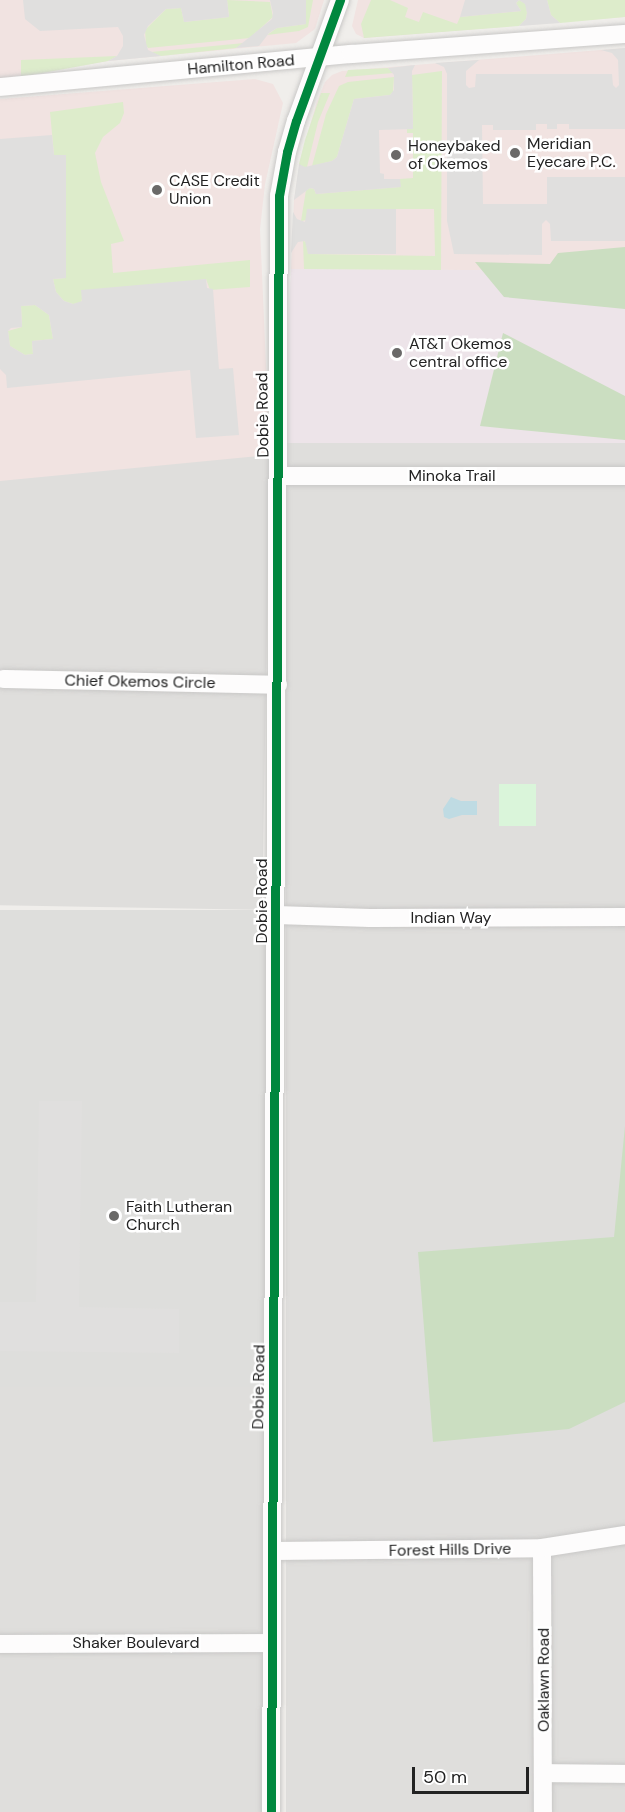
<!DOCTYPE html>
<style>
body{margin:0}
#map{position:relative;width:625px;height:1812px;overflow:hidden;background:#f0eeeb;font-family:"DM Sans",sans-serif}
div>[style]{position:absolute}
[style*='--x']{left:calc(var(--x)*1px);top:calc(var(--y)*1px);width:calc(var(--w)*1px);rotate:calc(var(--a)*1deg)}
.residential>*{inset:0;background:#dfdedc;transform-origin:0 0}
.commercial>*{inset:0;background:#f1e3e1}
.industrial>*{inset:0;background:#ede4e9}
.religious>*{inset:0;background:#dededc;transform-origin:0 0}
.grass>*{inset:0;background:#ddeccb}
.forest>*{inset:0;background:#cbdec1}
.park>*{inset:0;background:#daf5da;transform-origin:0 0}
.parking>*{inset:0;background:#e0dfde}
.water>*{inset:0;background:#bfdbe3}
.roads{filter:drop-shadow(0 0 2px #c9c8c7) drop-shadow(0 0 2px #c9c8c7)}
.minor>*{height:18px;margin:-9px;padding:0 9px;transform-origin:9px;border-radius:9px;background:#fdfcfc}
.cycleway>*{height:9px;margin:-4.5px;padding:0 4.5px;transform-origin:4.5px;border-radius:4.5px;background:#00873e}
.dots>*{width:16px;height:16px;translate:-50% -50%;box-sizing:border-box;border:3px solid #fff;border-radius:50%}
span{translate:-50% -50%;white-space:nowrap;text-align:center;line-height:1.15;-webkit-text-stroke:5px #fff;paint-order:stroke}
.street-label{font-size:16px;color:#222}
.poi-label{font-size:16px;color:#222}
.left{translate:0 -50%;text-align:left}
.scale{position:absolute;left:412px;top:1767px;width:117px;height:27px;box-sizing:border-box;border:3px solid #222;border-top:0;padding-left:8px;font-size:18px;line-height:21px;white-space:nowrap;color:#222;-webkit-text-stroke:4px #fff;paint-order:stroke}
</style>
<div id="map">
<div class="residential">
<div style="left:286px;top:443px;width:339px;height:1369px"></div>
<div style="left:270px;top:455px;width:455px;height:271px;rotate:91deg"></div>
<div style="left:266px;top:1386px;width:426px;height:266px;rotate:90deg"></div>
</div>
<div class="commercial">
<div style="clip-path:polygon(0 0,324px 0,315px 29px,296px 43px,108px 61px,0 79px)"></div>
<div style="clip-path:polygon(358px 0,625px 0,625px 17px,364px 38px,356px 34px,352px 26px)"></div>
<div style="clip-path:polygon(625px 48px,625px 271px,291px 269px,294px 200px,300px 161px,317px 101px,325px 82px,332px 75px,342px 71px)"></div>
<div style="clip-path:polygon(255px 79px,273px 84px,283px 103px,265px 184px,260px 229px,270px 455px,0 481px,0 99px)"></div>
</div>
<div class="industrial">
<div style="clip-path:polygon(291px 269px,625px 271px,625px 443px,286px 443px,285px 394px)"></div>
</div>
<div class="religious">
<div style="left:0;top:910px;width:266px;height:477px"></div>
</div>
<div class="grass">
<div style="clip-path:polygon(227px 0,270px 2px,273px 17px,250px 38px,148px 48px,146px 45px,145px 30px,166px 9px,181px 8px,184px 22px,229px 17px)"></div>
<div style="clip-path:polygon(306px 0,313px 0,308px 27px,299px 31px,267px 35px,277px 28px,306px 24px)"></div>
<div style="clip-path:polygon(371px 0,390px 0,408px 8px,405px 17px,419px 22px,423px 12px,457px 24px,460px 17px,521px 11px,516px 3px,519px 0,526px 4px,527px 13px,526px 19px,519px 26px,364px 38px,361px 24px)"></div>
<div style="clip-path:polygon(547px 0,625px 0,625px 17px,560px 23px,551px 15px)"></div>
<div style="clip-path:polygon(244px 43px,236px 48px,161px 56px,151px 52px)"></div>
<div style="clip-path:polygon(117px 56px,108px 61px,21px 77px,21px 60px)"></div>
<div style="clip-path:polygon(388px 68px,393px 73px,345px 77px,348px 70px)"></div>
<div style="clip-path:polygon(442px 71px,441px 270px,304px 269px,303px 241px,307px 242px,308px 254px,435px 256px,434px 209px,308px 209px,307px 220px,301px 221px,306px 190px,310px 188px,314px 189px,316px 194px,400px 187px,400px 179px,413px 178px,413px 133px,407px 133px,407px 129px,413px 129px,412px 75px)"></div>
<div style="clip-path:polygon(394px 77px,393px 92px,390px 95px,354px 99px,337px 157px,332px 161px,312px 166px,326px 114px,339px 86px,348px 82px)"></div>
<div style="clip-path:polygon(321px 93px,330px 93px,318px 122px,307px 167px,302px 167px,299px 164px,305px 140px)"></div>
<div style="clip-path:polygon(123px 102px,124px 113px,120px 123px,103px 137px,95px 153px,101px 182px,124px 241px,111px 244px,113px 273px,250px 260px,250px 287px,210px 290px,206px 279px,82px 299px,81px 303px,73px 304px,64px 301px,56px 292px,53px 279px,66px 278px,66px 155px,54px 155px,50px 112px)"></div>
<div style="clip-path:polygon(35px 305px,49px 315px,53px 339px,32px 341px,33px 354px,25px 355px,10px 346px,8px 331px,22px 327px,21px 306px)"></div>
</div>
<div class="forest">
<div style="clip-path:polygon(625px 247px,625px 309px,504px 297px,475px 262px,550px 264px,558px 253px)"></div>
<div style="clip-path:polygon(503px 333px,625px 396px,625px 440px,480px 426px)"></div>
<div style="clip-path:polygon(625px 1126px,625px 1402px,569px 1429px,433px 1442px,418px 1252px,614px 1237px)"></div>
</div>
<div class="park">
<div style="left:499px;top:784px;width:37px;height:42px"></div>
</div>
<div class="parking">
<div style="clip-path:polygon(23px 0,227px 0,229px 17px,184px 22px,181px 8px,166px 9px,148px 26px,144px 35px,148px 50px,161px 56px,108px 61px,117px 56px,123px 46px,123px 36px,118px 27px,40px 31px,25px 19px)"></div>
<div style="clip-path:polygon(270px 0,306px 0,306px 24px,277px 28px,269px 33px,259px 46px,236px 48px,272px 19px,273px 13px)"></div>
<div style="clip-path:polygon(465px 0,547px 0,551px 15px,560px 23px,519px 26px,526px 19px,527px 13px,525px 4px,519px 0,516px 3px,521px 11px,460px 17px)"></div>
<div style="clip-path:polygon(625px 48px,625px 129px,569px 129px,569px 124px,557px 124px,557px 129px,547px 129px,547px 124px,536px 124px,536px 130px,493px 130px,493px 125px,482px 125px,483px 204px,547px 204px,547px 177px,625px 177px,625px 241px,551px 241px,550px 224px,546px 220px,542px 224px,542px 255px,454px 254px,447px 221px,447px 74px,444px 67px,435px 63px,479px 60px,466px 71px,466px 85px,469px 88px,475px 87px,476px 74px,612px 74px,613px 85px,616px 88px,619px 85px,618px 60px,612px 53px,601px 50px)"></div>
<div style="clip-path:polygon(415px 65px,412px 71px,413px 129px,379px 130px,380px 173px,384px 174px,384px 179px,400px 179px,401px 187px,316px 194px,314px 189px,310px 188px,294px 200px,299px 164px,305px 167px,332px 161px,337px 157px,354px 99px,390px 95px,394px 90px,394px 75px,388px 68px)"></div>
<div style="clip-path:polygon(evenodd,52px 135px,54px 155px,66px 155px,66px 278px,53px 279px,56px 292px,64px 301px,73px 304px,82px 301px,81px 290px,206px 279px,207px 288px,213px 289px,219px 369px,233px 368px,239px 435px,196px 438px,190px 370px,7px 388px,6px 375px,0 369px,0 139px,52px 135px,35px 305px,49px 315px,53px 339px,32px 341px,33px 354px,25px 355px,10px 346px,8px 331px,11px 328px,22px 327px,21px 306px,35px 305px)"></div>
<div style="clip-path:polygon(307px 209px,396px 209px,396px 254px,308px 254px,305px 241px,298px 242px,291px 253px,293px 212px,297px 219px,305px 222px)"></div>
<div style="clip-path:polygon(39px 1101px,82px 1101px,79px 1307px,179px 1309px,179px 1353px,0 1351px,0 1302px,36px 1302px)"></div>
</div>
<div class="water">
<div style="clip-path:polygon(451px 797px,461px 801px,477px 801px,477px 815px,462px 815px,449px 819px,444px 817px,443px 809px)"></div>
</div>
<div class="roads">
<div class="minor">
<div style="--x:0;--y:87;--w:353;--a:-5.4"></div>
<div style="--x:351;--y:54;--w:275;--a:-4.2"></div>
<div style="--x:278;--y:476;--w:347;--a:0"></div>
<div style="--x:3;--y:679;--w:275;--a:1.2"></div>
<div style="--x:276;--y:915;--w:94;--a:1.8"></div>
<div style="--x:370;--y:918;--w:255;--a:-0.2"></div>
<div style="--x:542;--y:1548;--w:264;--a:89.8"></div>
<div style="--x:273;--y:1551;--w:269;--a:-0.6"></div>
<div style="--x:542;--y:1548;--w:84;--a:-8.9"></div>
<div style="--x:0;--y:1644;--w:272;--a:-0.2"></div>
<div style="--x:543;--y:1773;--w:82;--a:0.7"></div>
<div style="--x:271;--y:1812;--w:1616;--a:-89.72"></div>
<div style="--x:279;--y:196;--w:45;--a:-79.7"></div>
<div style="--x:287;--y:152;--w:32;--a:-74"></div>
<div style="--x:296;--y:121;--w:129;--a:-70"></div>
</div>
</div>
<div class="cycleway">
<div style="--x:271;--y:1812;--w:1616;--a:-89.72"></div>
<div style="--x:279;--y:196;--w:45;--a:-79.7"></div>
<div style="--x:287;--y:152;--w:32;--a:-74"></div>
<div style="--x:296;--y:121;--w:129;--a:-70"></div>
</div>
<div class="dots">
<div style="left:515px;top:153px;background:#6a6968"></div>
<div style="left:396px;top:155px;background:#6a6968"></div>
<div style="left:157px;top:190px;background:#6a6968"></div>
<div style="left:397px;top:353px;background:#6a6968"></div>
<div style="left:114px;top:1216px;background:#6a6968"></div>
</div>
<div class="street-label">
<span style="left:241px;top:65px;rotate:-5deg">Hamilton Road</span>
<span style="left:263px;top:415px;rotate:-91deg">Dobie Road</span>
<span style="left:452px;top:476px">Minoka Trail</span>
<span style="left:140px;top:682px;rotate:1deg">Chief Okemos Circle</span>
<span style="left:262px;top:901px;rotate:-90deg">Dobie Road</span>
<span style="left:451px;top:918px">Indian Way</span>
<span style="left:259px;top:1387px;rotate:-89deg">Dobie Road</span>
<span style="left:450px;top:1550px;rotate:-1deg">Forest Hills Drive</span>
<span style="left:136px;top:1643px">Shaker Boulevard</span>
<span style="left:544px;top:1680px;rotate:-90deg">Oaklawn Road</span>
</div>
<div class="poi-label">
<span class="left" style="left:527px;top:153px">Meridian<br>Eyecare P.C.</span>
<span class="left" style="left:408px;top:155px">Honeybaked<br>of Okemos</span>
<span class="left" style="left:169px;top:190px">CASE Credit<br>Union</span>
<span class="left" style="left:409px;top:353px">AT&amp;T Okemos<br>central office</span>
<span class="left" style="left:126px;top:1216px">Faith Lutheran<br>Church</span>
</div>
<div class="scale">50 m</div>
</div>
